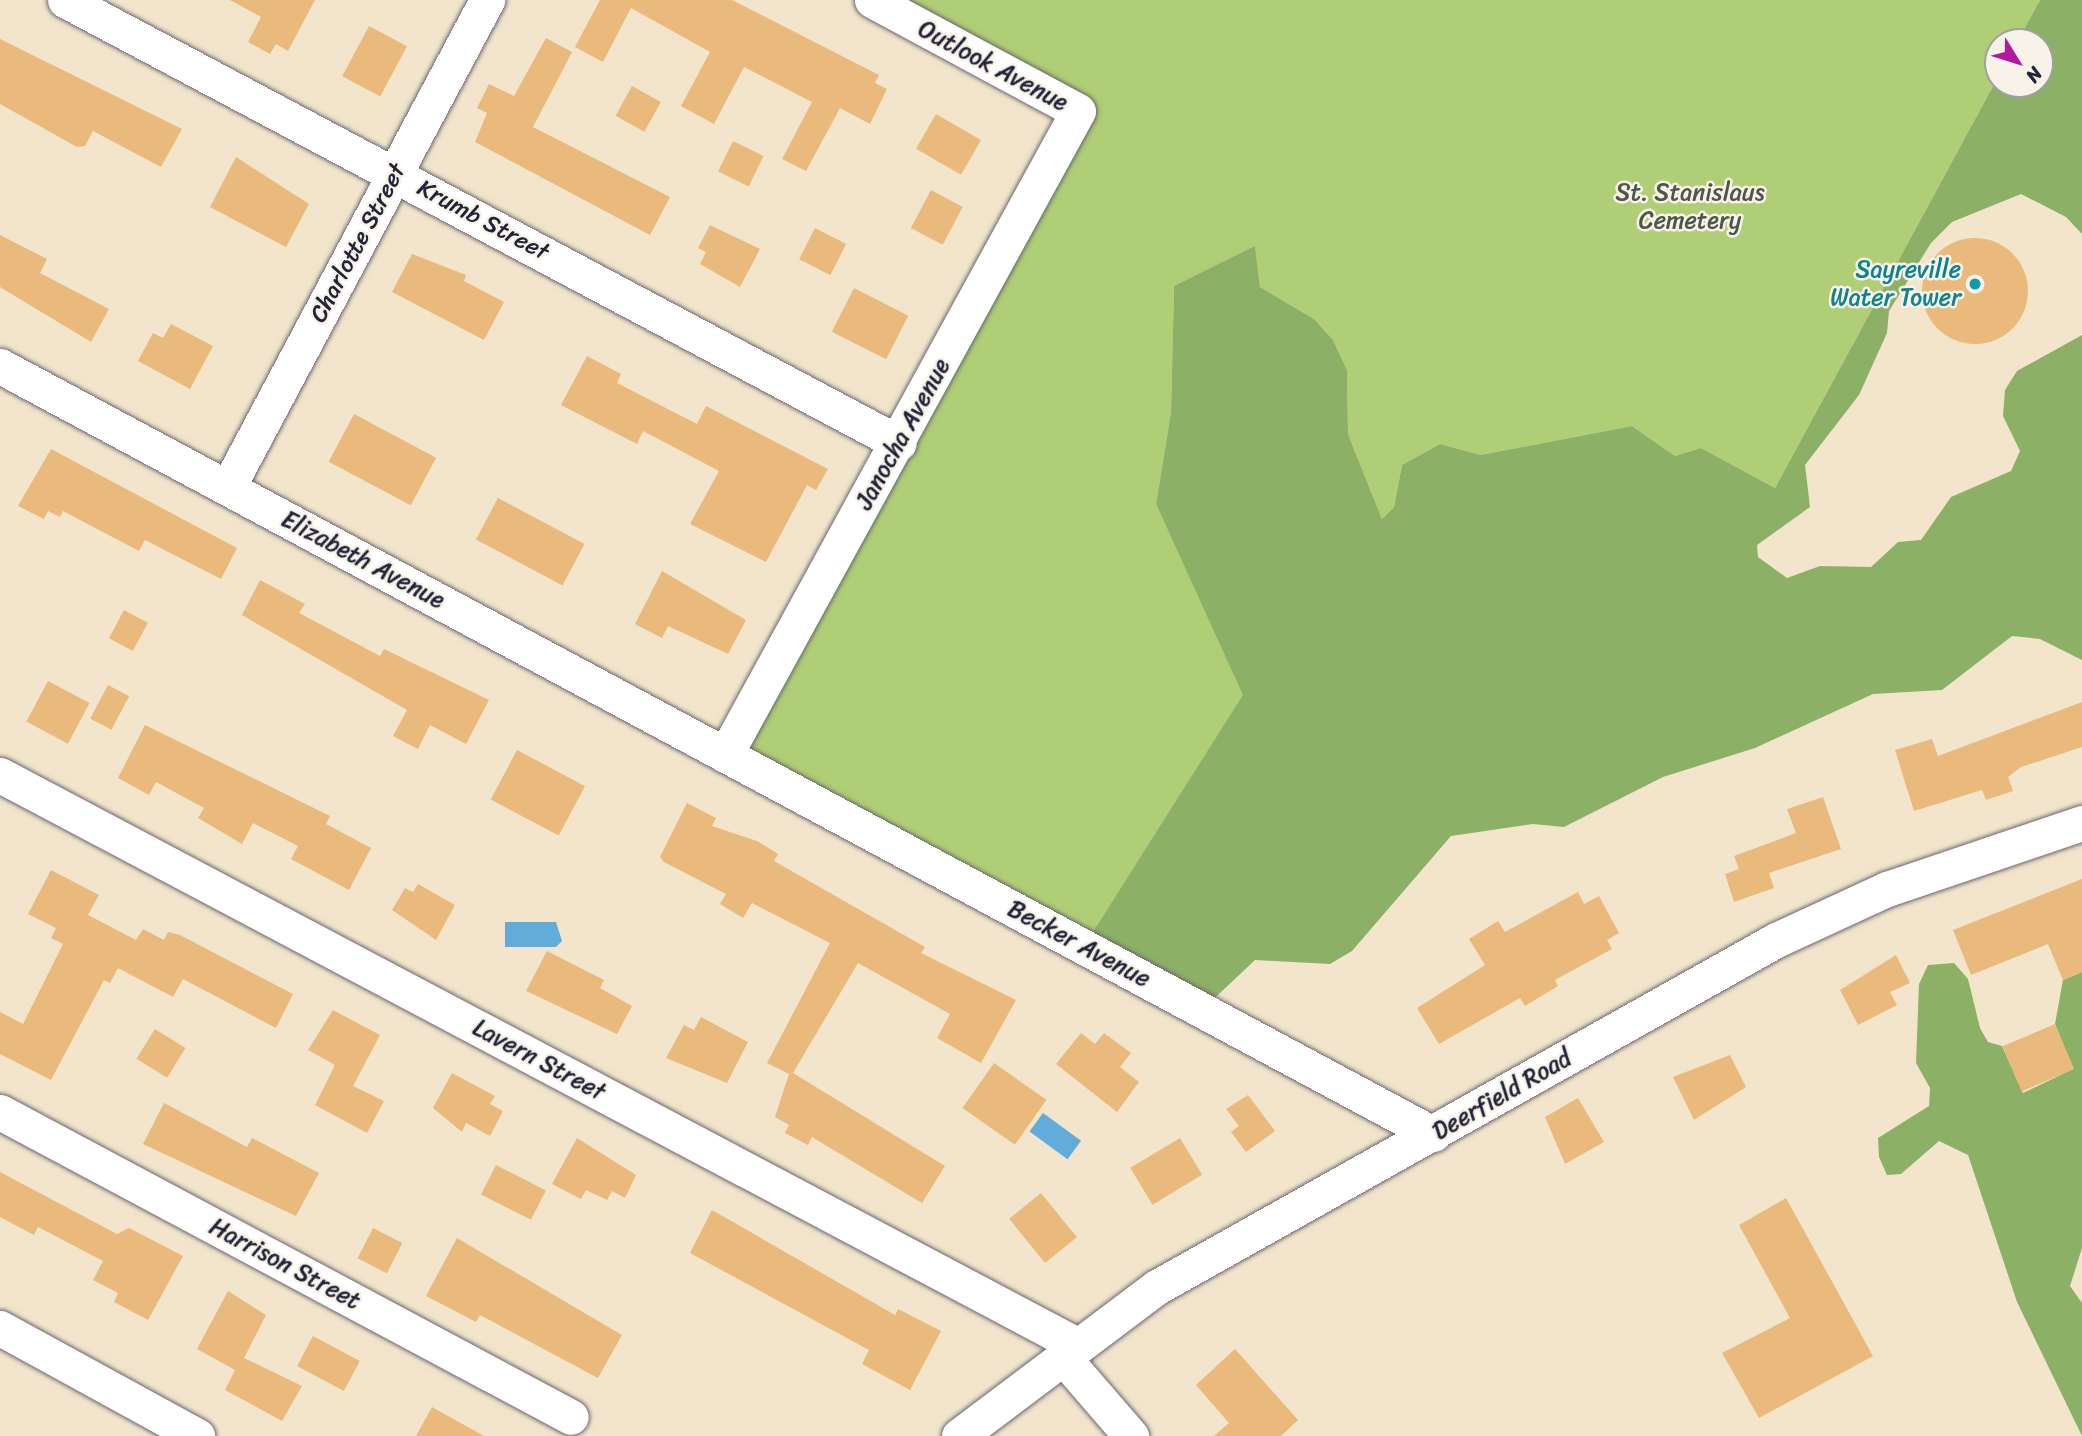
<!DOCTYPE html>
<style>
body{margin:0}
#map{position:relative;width:2082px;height:1436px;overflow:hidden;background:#f2e5cc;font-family:Sriracha,sans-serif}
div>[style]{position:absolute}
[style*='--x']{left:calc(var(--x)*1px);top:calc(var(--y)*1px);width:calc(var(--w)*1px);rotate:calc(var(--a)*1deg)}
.green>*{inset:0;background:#b0ce75}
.forest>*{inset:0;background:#8cb166}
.water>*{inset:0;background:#61acd9;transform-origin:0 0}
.building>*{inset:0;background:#e9ba7c;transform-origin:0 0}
.round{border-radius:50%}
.roads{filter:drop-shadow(0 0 2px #6b666e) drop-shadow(0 0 2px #6b666e)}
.street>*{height:35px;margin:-17.5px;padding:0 17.5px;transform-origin:17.5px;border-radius:17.5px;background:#fff}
.dots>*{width:19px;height:19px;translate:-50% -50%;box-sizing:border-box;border:4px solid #f7f3e8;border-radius:50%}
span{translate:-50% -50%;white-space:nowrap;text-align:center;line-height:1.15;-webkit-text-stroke:5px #f7f3e8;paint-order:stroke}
.street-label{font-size:24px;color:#22223b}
.park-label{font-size:24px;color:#4d564c}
.culture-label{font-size:24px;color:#0d838f}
.right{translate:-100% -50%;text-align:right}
.north{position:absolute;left:1984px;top:28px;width:70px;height:70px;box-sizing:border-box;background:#f7f3e8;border:2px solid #a29fa3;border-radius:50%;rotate:128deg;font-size:19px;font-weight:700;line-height:28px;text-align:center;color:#22223b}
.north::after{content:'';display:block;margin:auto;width:24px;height:32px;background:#b5179e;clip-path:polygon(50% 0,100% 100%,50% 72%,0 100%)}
</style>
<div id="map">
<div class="green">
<div style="clip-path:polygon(872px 0,2040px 0,2017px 42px,1998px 42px,1998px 77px,1775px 488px,1701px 448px,1675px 456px,1632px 426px,1481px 455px,1440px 444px,1402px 465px,1394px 507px,1382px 519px,1348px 434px,1347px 370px,1333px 340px,1314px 319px,1260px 287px,1255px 247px,1174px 286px,1171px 412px,1156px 504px,1244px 695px,1084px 946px,725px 755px,1078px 112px)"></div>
</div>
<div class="forest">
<div style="clip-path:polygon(2040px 0,2082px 0,2082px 234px,2066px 217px,2021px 194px,1952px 222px,1931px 243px,1889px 311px,1887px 333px,1859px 395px,1805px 465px,1810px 507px,1757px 545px,1758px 557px,1787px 578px,1820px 566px,1871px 567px,1898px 542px,1921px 540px,1951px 497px,2011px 471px,2020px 451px,2003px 416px,2005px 390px,2017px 371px,2082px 335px,2082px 660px,2040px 639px,2012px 636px,1942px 690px,1873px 694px,1755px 748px,1663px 777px,1564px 827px,1533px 824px,1451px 836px,1352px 951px,1330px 964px,1255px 960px,1202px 1010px,1084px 946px,1243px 695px,1156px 504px,1171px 412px,1174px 286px,1255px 246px,1260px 287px,1314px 319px,1333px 340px,1347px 370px,1348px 434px,1382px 519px,1394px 507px,1402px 465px,1440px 444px,1481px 455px,1632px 426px,1675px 456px,1701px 448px,1775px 488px,1998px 77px,1998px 84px,2040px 84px,2040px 42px,2017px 42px)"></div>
<div style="clip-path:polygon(1954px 963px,1968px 979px,1980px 1028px,1988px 1042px,2002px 1046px,2023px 1093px,2073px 1069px,2055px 1024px,2063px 980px,2082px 972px,2082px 1248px,2070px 1286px,2082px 1303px,2082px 1436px,2017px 1302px,1968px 1155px,1939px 1141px,1901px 1174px,1887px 1175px,1879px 1157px,1878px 1138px,1929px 1106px,1930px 1088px,1916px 1063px,1919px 984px,1928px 965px)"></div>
</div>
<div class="water">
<div style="clip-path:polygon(505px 922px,556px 922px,562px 941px,556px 947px,505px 947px)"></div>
<div style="left:1043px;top:1113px;width:47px;height:23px;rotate:36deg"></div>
</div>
<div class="building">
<div style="clip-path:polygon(230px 0,315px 0,288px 51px,276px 44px,270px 54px,248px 42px,261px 17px)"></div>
<div style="clip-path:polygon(600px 0,732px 0,879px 75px,875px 83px,887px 89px,870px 124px,840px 108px,806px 171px,782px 159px,812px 102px,744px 67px,714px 124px,681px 106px,710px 52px,631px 8px,603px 62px,575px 47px)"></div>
<div style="left:369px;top:26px;width:43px;height:57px;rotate:28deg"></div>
<div style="clip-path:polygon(546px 38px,572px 52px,533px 127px,670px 197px,650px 235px,475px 142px,487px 113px,477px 108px,489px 84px,514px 96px)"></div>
<div style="clip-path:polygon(0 39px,182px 129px,161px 167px,93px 131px,85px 146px,77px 147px,0 104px)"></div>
<div style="left:632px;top:86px;width:33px;height:34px;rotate:29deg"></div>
<div style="left:936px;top:114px;width:52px;height:40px;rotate:30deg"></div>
<div style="left:733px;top:141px;width:34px;height:34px;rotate:26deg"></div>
<div style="clip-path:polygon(236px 157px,309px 204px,286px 247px,210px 207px)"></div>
<div style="left:931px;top:190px;width:36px;height:43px;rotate:28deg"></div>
<div style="clip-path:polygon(710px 225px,760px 249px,740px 287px,700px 264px,706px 252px,698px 248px)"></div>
<div style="left:815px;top:228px;width:35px;height:35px;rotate:27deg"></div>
<div style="clip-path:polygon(0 235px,47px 259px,40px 273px,109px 309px,91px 342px,0 287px)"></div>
<div class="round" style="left:1922px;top:238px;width:106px;height:106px"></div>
<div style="clip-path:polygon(412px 254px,466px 275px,464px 281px,504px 302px,484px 340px,392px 292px)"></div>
<div style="left:854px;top:288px;width:61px;height:49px;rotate:27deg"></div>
<div style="clip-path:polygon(171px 324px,213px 346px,190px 389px,138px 361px,153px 333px,163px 338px)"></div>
<div style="clip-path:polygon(587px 356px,621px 374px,617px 383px,697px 424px,706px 406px,828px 469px,816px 490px,807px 485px,766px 562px,690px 524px,719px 471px,643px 431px,637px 444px,561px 405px)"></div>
<div style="left:354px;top:414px;width:93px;height:54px;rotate:28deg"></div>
<div style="clip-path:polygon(51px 449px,237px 548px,221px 579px,145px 540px,139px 551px,63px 511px,60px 517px,48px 511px,44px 519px,18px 506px)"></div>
<div style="left:498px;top:498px;width:98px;height:47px;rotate:28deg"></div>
<div style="clip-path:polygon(662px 571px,746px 620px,728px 654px,668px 626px,662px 638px,635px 624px)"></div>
<div style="clip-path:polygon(260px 580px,305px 604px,299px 613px,380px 656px,384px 649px,489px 700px,466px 744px,430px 725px,418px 749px,393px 736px,407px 710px,242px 615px)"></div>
<div style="left:124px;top:610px;width:27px;height:32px;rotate:28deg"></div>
<div style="left:48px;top:681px;width:47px;height:46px;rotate:28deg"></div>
<div style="left:108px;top:685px;width:24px;height:38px;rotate:28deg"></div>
<div style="clip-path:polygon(2082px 702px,2082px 747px,2021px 767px,2008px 777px,2013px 791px,1986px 800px,1982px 790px,1914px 811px,1895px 750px,1932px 739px,1938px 756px)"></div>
<div style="clip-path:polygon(145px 725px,330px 816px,326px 824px,371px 848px,349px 890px,291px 859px,298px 846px,253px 823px,242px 844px,198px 818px,204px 808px,156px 782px,149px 795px,118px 778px)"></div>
<div style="left:517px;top:750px;width:77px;height:56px;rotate:28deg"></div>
<div style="clip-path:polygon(1823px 797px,1841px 849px,1769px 873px,1774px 888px,1734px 902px,1725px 874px,1739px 869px,1734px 856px,1796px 833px,1787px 809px)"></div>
<div style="clip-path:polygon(687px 803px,716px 818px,712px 826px,757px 841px,778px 854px,774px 861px,925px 947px,921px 953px,1016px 1000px,981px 1063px,937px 1038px,950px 1014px,858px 963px,793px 1073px,945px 1166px,922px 1203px,812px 1137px,808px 1145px,785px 1133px,789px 1125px,775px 1117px,789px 1074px,767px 1063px,830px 943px,752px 903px,743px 918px,720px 904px,726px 894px,664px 862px,660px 857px)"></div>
<div style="clip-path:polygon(51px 870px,99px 895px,88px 915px,136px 940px,143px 929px,164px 940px,168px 932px,180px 935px,293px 994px,276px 1028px,183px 979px,173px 997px,118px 968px,110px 983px,104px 980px,51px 1080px,0 1054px,0 1012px,23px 1024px,63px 944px,51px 938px,56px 928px,28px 914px)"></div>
<div style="clip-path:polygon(2082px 879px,2082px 972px,2063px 980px,2048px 944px,1971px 975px,1953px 930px)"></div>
<div style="clip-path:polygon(418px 884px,455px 905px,436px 940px,392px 910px,405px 888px,413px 892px)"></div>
<div style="clip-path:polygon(1578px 892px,1584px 904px,1599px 896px,1619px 933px,1607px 940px,1612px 949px,1555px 980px,1558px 986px,1525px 1006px,1520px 998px,1439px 1044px,1417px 1008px,1485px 965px,1469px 939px,1498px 921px,1505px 932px)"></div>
<div style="clip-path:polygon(547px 951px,604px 980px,600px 988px,632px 1006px,617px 1034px,526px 991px)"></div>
<div style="clip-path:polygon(1896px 955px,1910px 983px,1890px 992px,1897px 1005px,1858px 1025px,1840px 990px)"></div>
<div style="clip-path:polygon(333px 1010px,380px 1035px,353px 1086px,384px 1101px,367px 1133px,315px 1105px,335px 1065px,308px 1050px)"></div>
<div style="clip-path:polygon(701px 1017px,748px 1042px,727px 1083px,666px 1058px,684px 1025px,694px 1030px)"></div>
<div style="left:2055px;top:1024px;width:49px;height:57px;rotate:67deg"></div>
<div style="left:155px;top:1029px;width:36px;height:35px;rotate:32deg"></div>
<div style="clip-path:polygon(1081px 1033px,1095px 1044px,1104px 1033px,1131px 1053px,1120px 1067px,1139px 1082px,1117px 1112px,1056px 1064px)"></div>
<div style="clip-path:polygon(1730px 1055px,1746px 1087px,1694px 1120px,1673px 1077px)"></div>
<div style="left:994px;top:1063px;width:64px;height:55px;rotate:35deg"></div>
<div style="clip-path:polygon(452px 1073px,495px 1096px,490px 1104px,503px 1111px,490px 1136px,466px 1123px,462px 1132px,433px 1108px)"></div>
<div style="clip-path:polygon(1248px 1095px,1275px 1131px,1246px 1152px,1231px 1132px,1239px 1126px,1226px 1109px)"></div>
<div style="clip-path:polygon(1578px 1098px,1604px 1142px,1565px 1164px,1545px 1117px)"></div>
<div style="clip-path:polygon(164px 1103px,247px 1147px,252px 1138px,319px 1173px,296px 1216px,143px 1144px)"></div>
<div style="clip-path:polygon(577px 1138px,636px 1175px,625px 1198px,612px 1191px,607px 1200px,586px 1190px,581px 1199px,552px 1184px)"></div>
<div style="left:1180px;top:1138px;width:43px;height:58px;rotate:59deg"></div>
<div style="left:496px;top:1165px;width:56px;height:33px;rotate:27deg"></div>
<div style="clip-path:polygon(0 1172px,117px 1234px,129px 1228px,183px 1256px,148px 1320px,114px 1302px,118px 1293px,93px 1280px,103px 1261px,38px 1227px,34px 1235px,0 1217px)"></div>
<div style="left:1041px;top:1193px;width:57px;height:41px;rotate:51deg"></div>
<div style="clip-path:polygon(1786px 1198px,1873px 1356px,1759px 1418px,1722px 1353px,1790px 1318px,1739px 1225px)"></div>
<div style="clip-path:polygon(712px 1210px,895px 1315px,898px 1309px,941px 1331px,910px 1390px,862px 1364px,869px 1350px,690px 1253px)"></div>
<div style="left:373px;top:1228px;width:33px;height:34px;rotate:27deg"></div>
<div style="clip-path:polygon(457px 1238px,622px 1335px,598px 1378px,480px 1315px,476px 1322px,426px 1296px)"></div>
<div style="clip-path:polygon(228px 1291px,266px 1315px,244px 1358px,302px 1386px,282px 1421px,225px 1390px,235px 1370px,197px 1349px)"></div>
<div style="left:313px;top:1336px;width:53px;height:34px;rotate:28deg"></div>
<div style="clip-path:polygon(1235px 1349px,1298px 1420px,1281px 1436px,1214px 1436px,1229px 1423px,1196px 1385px)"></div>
<div style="clip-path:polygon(432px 1407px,484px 1436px,416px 1436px)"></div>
</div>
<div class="roads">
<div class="street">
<div style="--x:65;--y:0;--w:944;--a:27.98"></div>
<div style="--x:0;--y:366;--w:1626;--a:28.19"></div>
<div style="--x:228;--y:487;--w:552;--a:-61.99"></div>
<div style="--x:725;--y:755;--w:734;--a:-61.27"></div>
<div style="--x:1078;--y:111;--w:234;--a:-151.7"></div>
<div style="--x:0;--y:775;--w:1219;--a:27.89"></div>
<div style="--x:0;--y:1112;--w:647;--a:28.11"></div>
<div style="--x:0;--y:1328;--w:225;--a:28.7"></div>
<div style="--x:1062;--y:1356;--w:106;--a:49.2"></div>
<div style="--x:959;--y:1436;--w:248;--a:-37"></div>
<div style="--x:1157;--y:1287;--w:710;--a:-29.27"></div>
<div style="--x:1776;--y:940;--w:122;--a:-24.7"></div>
<div style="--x:1887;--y:889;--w:206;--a:-18.7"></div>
</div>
</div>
<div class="dots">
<div style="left:1975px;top:284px;background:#0f9aa8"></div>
</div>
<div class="street-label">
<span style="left:993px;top:66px;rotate:28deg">Outlook Avenue</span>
<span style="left:483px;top:220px;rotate:28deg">Krumb Street</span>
<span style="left:358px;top:243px;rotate:-62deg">Charlotte Street</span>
<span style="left:903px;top:434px;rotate:-61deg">Janocha Avenue</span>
<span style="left:363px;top:560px;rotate:28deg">Elizabeth Avenue</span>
<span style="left:1079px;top:944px;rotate:28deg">Becker Avenue</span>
<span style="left:539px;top:1060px;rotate:28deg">Lavern Street</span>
<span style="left:1502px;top:1095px;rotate:-30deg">Deerfield Road</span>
<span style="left:285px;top:1264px;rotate:28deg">Harrison Street</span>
</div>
<div class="park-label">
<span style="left:1690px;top:207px">St. Stanislaus<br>Cemetery</span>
</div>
<div class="culture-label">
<span class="right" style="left:1961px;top:284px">Sayreville<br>Water Tower</span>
</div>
<div class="north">N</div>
</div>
